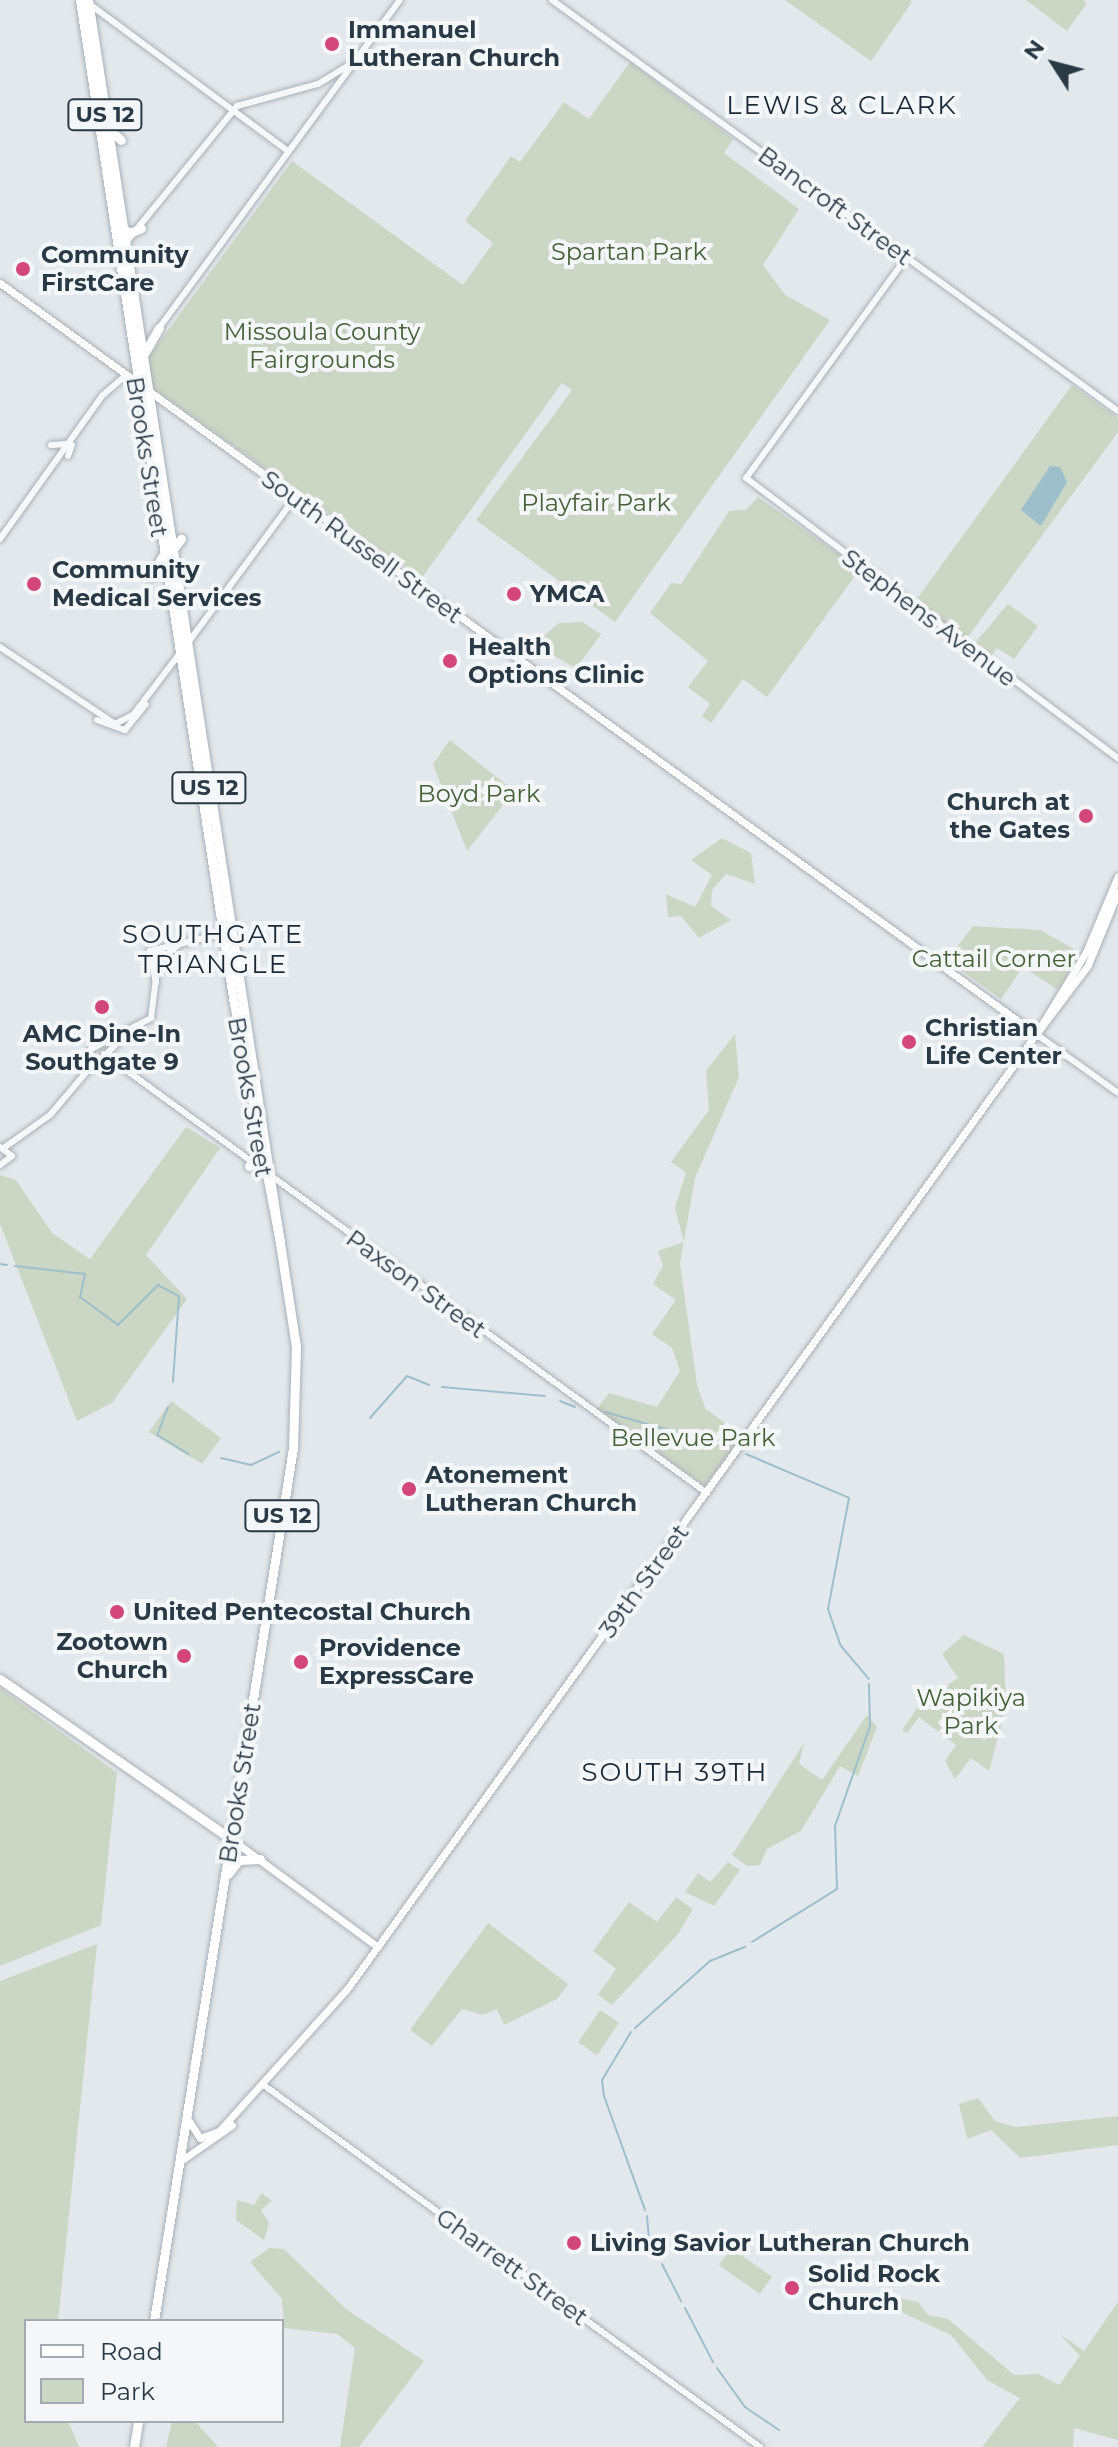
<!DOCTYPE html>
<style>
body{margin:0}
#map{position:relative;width:1118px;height:2447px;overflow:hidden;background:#e3e8ec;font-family:Montserrat,sans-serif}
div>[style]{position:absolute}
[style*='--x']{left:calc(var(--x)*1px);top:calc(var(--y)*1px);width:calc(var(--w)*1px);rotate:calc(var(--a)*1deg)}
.green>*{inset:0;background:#ccd6c4;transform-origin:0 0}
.water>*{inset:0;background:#9dbfcc}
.stream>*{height:2px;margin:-1px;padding:0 1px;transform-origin:1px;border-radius:1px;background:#9dbfcc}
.roads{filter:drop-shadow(0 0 2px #a8b0b7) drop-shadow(0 0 2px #a8b0b7)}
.tertiary>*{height:6px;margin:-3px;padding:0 3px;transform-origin:3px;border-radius:3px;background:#f6f8fa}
.secondary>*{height:7px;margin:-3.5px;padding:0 3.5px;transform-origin:3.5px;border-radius:3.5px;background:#fff}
.trunk>*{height:9px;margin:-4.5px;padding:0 4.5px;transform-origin:4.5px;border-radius:4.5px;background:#fff}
.dots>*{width:22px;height:22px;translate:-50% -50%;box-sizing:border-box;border:4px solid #f3f7f9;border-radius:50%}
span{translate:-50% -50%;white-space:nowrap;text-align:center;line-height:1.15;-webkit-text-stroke:8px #f3f7f9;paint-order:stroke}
.shield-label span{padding:2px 6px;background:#f3f7f9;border:2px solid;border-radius:6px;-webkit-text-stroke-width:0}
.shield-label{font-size:22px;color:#2a3a45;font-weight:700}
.poi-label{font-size:24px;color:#2a3a45;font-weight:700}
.left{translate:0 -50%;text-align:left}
.right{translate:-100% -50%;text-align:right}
.street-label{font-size:24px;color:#2a3a45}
.park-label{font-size:24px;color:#486137}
.neighbourhood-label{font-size:26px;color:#1c2a36;letter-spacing:2px}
.legend{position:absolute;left:24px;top:2319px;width:260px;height:104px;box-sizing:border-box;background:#f3f7f9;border:2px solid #a3abb1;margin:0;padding:10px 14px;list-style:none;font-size:24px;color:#2a3a45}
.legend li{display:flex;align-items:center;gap:16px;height:40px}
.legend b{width:40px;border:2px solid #a3abb1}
.north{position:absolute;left:1014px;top:24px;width:80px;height:80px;-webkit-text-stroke:6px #f3f7f9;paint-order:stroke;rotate:306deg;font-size:22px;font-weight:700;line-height:32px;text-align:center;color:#2a3a45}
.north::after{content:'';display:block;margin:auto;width:28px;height:36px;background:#2a3a45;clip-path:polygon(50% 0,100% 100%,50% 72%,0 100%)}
</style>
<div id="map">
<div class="green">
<div style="clip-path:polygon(785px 0,910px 0,912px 2px,871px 61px)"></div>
<div style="clip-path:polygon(1026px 0,1083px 0,1087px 3px,1067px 31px)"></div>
<div style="clip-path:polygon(630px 62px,733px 139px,724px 153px,799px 209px,763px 265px,785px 295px,830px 320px,615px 622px,476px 520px,572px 390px,562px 383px,421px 579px,147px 384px,147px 359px,292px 161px,463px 285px,493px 243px,465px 221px,511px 156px,520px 162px,564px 102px,589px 119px)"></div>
<div style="clip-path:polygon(1072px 385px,1118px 418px,1118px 432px,965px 641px,917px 599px)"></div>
<div style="clip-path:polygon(758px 497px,860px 569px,767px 697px,743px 679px,711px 723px,702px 716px,710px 704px,688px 687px,708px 661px,650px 613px,671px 583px,681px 584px,729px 511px,746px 510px)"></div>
<div style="clip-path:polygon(1008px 604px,1038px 626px,1014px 659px,997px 648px,989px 658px,974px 644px)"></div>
<div style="clip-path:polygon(582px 622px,601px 634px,576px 668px,533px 645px,559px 623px)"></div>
<div style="clip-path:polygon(450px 740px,514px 791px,467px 851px,433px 764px)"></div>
<div style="clip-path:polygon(722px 838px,751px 853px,755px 884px,726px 874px,712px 890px,711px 906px,731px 920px,699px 938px,681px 916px,668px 917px,666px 894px,695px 907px,712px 875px,691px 860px)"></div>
<div style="clip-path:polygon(973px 926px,1040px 930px,1081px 953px,1058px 990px,1023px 967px,1001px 999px,947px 960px)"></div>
<div style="clip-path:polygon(735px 1034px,739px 1077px,695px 1178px,680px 1263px,697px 1385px,705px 1408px,742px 1436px,705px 1486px,597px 1409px,609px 1393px,657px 1407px,680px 1371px,672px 1348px,652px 1334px,676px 1300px,653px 1284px,663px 1266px,658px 1251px,684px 1242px,675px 1208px,686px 1172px,671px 1162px,709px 1110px,706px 1071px)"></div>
<div style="clip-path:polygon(186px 1127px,220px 1148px,146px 1255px,187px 1299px,112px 1403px,77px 1421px,0 1224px,0 1175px,16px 1180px,52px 1233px,90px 1259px)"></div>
<div style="clip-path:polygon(171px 1401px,221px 1438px,202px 1464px,149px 1432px)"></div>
<div style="clip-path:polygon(964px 1635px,1004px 1654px,1006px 1708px,989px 1771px,971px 1758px,955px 1779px,945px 1761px,956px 1745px,919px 1717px,907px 1733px,902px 1730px,920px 1704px,958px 1678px,942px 1654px)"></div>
<div style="clip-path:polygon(0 1688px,117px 1773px,101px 1925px,0 1966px)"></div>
<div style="clip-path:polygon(867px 1715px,877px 1727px,858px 1776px,840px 1766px,801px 1831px,767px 1849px,760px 1865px,747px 1866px,732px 1855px,804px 1743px,799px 1764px,822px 1780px)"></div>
<div style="clip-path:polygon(728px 1862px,740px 1870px,714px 1906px,685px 1892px,698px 1873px,710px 1882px)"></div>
<div style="clip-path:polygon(676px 1897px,693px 1909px,678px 1934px,612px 2005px,598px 1995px,616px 1969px,593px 1951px,629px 1902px,657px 1922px)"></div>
<div style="clip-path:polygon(488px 1923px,568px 1984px,557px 1999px,504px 2025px,497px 2009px,483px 2015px,462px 2009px,432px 2046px,410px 2030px)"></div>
<div style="clip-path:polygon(97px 1944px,58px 2321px,26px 2321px,26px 2421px,68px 2421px,79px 2447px,0 2447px,0 1981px)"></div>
<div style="left:600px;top:2010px;width:23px;height:39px;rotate:34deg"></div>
<div style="clip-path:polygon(978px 2098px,995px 2121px,1016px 2127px,1118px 2116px,1118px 2145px,1020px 2158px,991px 2130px,967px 2139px,959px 2104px)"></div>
<div style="clip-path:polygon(262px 2193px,272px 2201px,261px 2210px,269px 2223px,264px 2240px,236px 2220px,237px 2200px,254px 2205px)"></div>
<div style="clip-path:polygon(269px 2248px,284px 2249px,346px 2309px,424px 2361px,359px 2447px,340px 2447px,355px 2348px,337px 2334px,284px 2328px,282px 2299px,250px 2262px)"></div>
<div style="left:731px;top:2248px;width:50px;height:21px;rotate:35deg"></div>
<div style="clip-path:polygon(879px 2294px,918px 2302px,928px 2315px,948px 2319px,1014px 2375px,1038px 2374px,1059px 2385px,1080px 2356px,1060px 2334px,1084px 2351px,1118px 2302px,1118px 2440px,1074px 2428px,1073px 2447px,982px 2447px,1020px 2398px,988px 2381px,951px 2335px,877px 2301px)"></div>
<div style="clip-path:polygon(172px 2421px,195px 2421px,218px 2447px,166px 2447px)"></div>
</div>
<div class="water">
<div style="clip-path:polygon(1050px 466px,1060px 467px,1067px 482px,1041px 526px,1021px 510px)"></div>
</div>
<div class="stream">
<div style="--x:0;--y:1264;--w:7;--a:8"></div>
<div style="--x:15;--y:1266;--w:70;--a:6.5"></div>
<div style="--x:85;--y:1274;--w:24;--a:102"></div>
<div style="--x:80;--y:1297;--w:47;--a:36.4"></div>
<div style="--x:118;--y:1325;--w:57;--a:-45"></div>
<div style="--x:158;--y:1285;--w:24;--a:28"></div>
<div style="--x:179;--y:1296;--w:86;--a:94"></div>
<div style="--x:442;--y:1387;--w:103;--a:5"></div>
<div style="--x:560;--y:1401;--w:16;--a:22"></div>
<div style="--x:168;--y:1407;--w:30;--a:111"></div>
<div style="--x:157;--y:1435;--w:37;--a:31"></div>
<div style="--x:605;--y:1412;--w:128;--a:15.9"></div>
<div style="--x:370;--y:1418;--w:56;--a:-48.6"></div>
<div style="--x:407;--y:1376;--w:24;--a:22"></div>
<div style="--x:746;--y:1454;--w:112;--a:23.1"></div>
<div style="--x:849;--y:1498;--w:113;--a:100.7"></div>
<div style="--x:828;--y:1609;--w:39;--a:71"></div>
<div style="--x:841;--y:1646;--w:43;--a:49.7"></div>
<div style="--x:221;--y:1458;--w:31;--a:13"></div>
<div style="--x:251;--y:1465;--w:31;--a:-25"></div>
<div style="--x:752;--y:1942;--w:100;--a:-31.9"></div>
<div style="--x:837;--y:1889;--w:63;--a:-91.8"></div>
<div style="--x:835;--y:1826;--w:106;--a:-70.7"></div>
<div style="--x:870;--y:1726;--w:42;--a:-91.4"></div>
<div style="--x:635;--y:2028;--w:101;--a:-41.8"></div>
<div style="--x:710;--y:1961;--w:38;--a:-22"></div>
<div style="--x:631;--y:2032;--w:56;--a:121.1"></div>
<div style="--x:602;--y:2080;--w:16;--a:83"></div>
<div style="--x:604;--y:2096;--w:121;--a:70.2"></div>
<div style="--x:647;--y:2216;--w:24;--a:85"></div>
<div style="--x:662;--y:2264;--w:42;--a:62.8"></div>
<div style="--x:685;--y:2308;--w:61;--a:62.6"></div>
<div style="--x:717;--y:2368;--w:48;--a:54.3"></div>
<div style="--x:745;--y:2407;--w:41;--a:34.1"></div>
</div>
<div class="roads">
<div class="tertiary">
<div style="--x:552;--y:0;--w:699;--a:35.99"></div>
<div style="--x:88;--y:3;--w:249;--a:36.5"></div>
<div style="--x:123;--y:246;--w:181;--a:-50.8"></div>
<div style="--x:237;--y:106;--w:84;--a:-15.2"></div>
<div style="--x:318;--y:84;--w:42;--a:-31.4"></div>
<div style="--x:906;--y:258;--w:272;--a:126"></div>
<div style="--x:746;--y:478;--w:466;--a:37"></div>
<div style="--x:159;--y:328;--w:407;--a:-53.7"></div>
<div style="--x:51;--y:445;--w:16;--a:-4"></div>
<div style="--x:68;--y:456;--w:12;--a:-70"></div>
<div style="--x:0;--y:539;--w:176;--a:-54.5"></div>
<div style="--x:102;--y:396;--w:33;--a:-41"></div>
<div style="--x:187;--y:644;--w:180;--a:-53.6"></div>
<div style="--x:0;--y:647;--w:138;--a:33.8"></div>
<div style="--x:115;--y:724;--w:20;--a:-27"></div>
<div style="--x:133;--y:715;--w:78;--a:-52.8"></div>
<div style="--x:97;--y:720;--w:30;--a:20"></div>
<div style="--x:125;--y:730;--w:33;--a:-51"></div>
<div style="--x:156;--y:983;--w:33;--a:-101"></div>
<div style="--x:150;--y:951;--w:77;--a:-13.5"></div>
<div style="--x:1036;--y:1034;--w:101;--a:35.7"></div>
<div style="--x:124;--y:1036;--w:35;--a:134"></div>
<div style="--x:100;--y:1061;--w:10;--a:-163"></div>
<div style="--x:90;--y:1058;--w:9;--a:-84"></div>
<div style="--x:91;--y:1049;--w:68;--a:-27.3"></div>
<div style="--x:151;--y:1018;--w:56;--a:-82.9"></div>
<div style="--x:158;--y:962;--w:30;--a:-40"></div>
<div style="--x:104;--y:1054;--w:746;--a:36.06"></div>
<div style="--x:0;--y:1147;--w:15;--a:37"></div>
<div style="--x:12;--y:1156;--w:15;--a:143"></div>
<div style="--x:5;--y:1147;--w:55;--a:-35.4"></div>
<div style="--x:50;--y:1115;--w:70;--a:-49.7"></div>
<div style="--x:265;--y:2086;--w:613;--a:36.1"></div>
</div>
<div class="secondary">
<div style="--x:0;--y:283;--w:1280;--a:35.94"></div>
<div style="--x:1037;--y:1033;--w:85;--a:-53.1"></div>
<div style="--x:1088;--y:965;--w:79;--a:-67.7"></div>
<div style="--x:231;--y:1839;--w:182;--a:36.3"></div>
<div style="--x:187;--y:2118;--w:24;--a:57"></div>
<div style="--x:200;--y:2138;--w:20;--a:-20"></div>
<div style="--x:219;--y:2131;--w:191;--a:-48"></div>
<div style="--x:347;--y:1989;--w:1178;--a:-54.19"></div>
<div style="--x:1036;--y:1034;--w:96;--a:-58.6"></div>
<div style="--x:1086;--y:952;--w:82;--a:-67.2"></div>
<div style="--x:182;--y:2160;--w:61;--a:-35"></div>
</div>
<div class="trunk">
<div style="--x:80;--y:0;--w:1010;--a:81.28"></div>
<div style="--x:233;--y:998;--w:249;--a:79.1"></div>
<div style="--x:88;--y:0;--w:1363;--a:81.22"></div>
<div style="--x:296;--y:1347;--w:101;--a:91.7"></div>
<div style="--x:293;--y:1448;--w:884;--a:99.05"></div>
<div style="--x:107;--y:127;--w:19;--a:43"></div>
<div style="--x:120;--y:227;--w:12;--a:31"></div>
<div style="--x:130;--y:233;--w:12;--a:-24"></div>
<div style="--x:141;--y:359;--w:36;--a:-60"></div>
<div style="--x:170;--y:553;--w:18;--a:-52"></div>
<div style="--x:151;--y:576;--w:24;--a:-60"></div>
<div style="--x:249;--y:1166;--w:20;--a:-60"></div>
<div style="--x:0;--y:1679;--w:281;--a:34.7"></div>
<div style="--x:228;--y:1874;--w:18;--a:-52"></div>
<div style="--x:239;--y:1860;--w:21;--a:-3"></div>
<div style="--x:134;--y:2447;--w:26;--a:-81"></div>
</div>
</div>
<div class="dots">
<div style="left:332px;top:44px;background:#d3467a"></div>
<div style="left:23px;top:269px;background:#d3467a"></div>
<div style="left:34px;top:584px;background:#d3467a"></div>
<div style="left:514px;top:594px;background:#d3467a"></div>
<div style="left:450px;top:661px;background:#d3467a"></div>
<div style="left:1086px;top:816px;background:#d3467a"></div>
<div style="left:102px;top:1007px;background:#d3467a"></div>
<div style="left:909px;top:1042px;background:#d3467a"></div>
<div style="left:409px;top:1489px;background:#d3467a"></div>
<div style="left:117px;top:1612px;background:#d3467a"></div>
<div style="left:184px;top:1656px;background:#d3467a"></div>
<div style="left:301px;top:1662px;background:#d3467a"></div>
<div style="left:574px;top:2243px;background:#d3467a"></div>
<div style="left:792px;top:2288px;background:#d3467a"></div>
</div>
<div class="shield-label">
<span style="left:105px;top:115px">US 12</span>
<span style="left:209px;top:788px">US 12</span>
<span style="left:282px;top:1516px">US 12</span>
</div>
<div class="poi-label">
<span class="left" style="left:348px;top:44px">Immanuel<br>Lutheran Church</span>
<span class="left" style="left:41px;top:269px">Community<br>FirstCare</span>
<span class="left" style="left:52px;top:584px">Community<br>Medical Services</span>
<span class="left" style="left:530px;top:594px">YMCA</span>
<span class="left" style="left:468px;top:661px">Health<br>Options Clinic</span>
<span class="right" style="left:1070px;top:816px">Church at<br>the Gates</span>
<span class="left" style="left:925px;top:1042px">Christian<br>Life Center</span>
<span style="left:102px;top:1048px">AMC Dine-In<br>Southgate 9</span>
<span class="left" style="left:425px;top:1489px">Atonement<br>Lutheran Church</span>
<span class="left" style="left:133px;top:1612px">United Pentecostal Church</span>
<span class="right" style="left:168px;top:1656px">Zootown<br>Church</span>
<span class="left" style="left:319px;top:1662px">Providence<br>ExpressCare</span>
<span class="left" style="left:590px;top:2243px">Living Savior Lutheran Church</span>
<span class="left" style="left:808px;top:2288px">Solid Rock<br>Church</span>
</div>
<div class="street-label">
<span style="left:835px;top:206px;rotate:36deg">Bancroft Street</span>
<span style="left:147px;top:457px;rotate:81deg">Brooks Street</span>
<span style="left:362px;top:547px;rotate:36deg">South Russell Street</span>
<span style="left:929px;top:618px;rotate:37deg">Stephens Avenue</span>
<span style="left:250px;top:1097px;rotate:80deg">Brooks Street</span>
<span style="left:416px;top:1284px;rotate:36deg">Paxson Street</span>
<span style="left:644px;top:1581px;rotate:-54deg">39th Street</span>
<span style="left:240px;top:1783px;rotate:-81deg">Brooks Street</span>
<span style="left:512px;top:2267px;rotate:36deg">Gharrett Street</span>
</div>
<div class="park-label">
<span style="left:629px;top:252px">Spartan Park</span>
<span style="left:322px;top:346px">Missoula County<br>Fairgrounds</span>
<span style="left:596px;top:503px">Playfair Park</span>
<span style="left:479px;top:794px">Boyd Park</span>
<span style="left:994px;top:959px">Cattail Corner</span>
<span style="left:693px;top:1438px">Bellevue Park</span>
<span style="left:971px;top:1712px">Wapikiya<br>Park</span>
</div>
<div class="neighbourhood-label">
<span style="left:842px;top:106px">LEWIS &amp; CLARK</span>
<span style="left:213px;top:950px">SOUTHGATE<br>TRIANGLE</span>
<span style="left:675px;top:1773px">SOUTH 39TH</span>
</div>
<ul class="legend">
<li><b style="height:10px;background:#fff"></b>Road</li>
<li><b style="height:22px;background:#ccd6c4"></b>Park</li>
</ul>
<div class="north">N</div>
</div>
